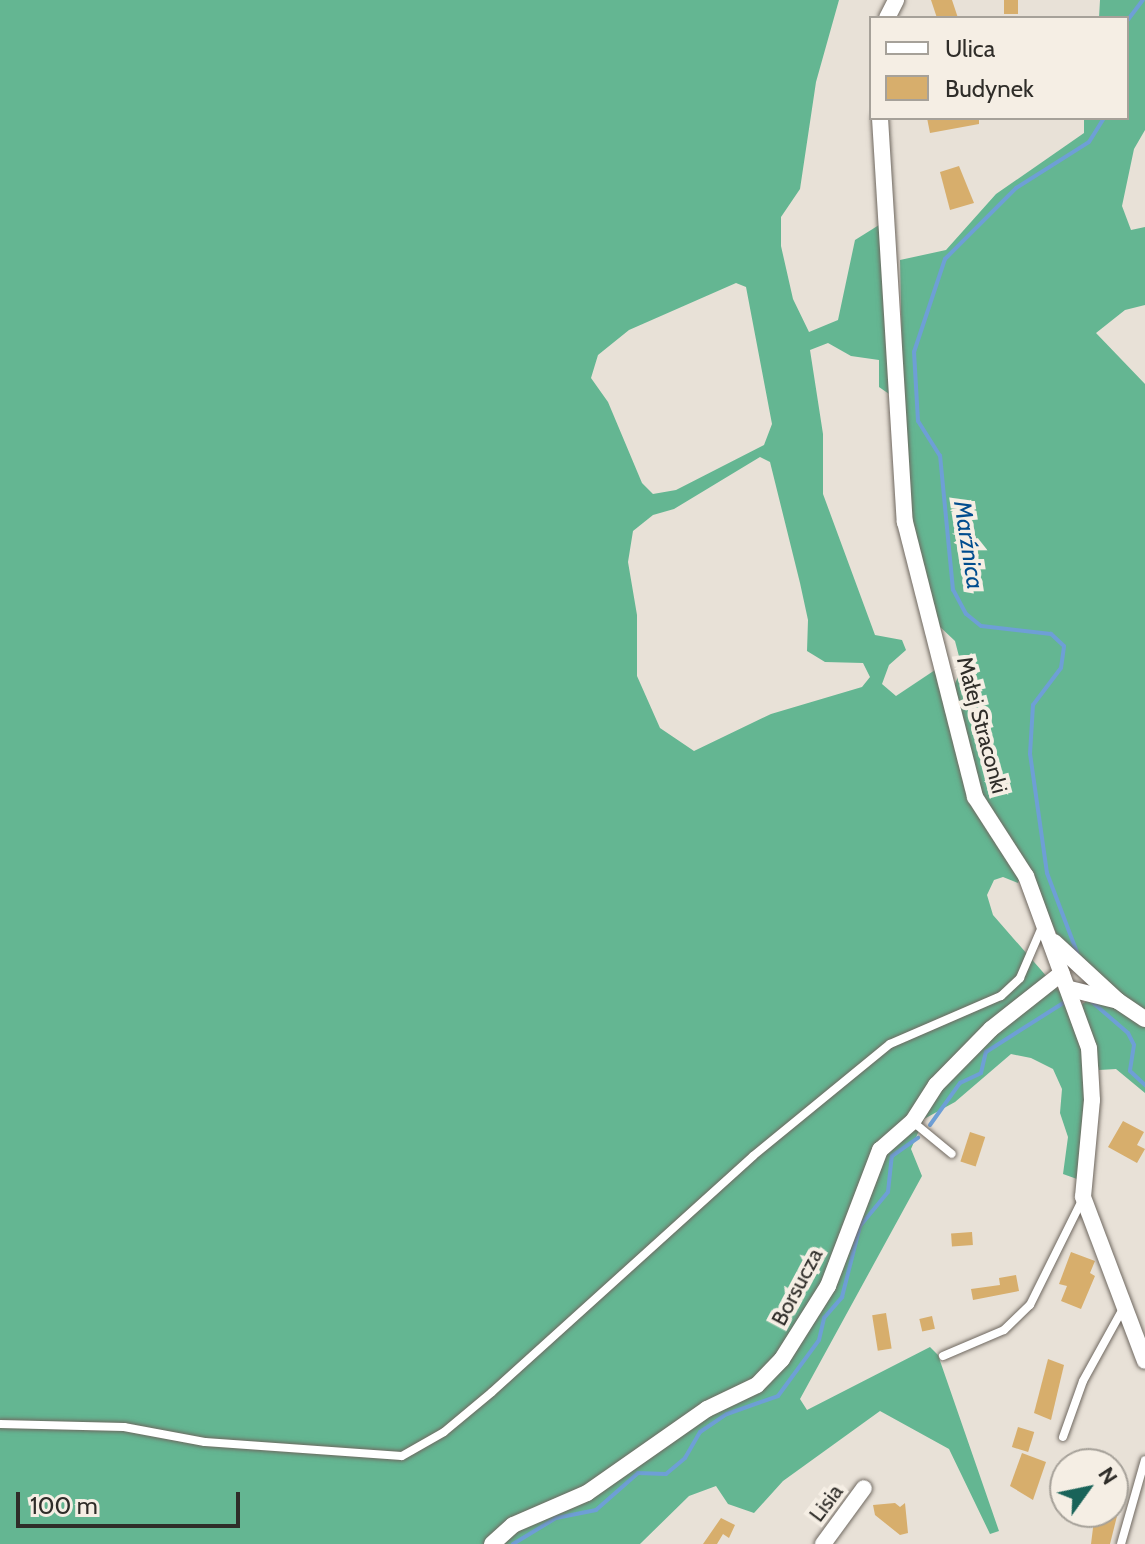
<!DOCTYPE html>
<meta charset="utf-8">
<style>
body{margin:0}
#map{position:relative;width:1145px;height:1544px;overflow:hidden;background:#e8e1d7;font-family:Cabin,sans-serif}
div>[style]{position:absolute}
[style*='--x']{left:calc(var(--x)*1px);top:calc(var(--y)*1px);width:calc(var(--w)*1px);rotate:calc(var(--a)*1deg)}
.forest>*{inset:0;background:#64b692}
.stream>*{height:4px;margin:-2px;padding:0 2px;transform-origin:2px;border-radius:2px;background:#6e9fd6}
.building>*{inset:0;background:#d7ae6c;transform-origin:0 0}
.roads{filter:drop-shadow(0 0 2px #6f6860) drop-shadow(0 0 2px #6f6860)}
.lane>*{height:8px;margin:-4px;padding:0 4px;transform-origin:4px;border-radius:4px;background:#fff}
.street>*{height:16px;margin:-8px;padding:0 8px;transform-origin:8px;border-radius:8px;background:#fff}
span{translate:-50% -50%;white-space:nowrap;text-align:center;line-height:1.15;-webkit-text-stroke:8px #f5eee4;paint-order:stroke}
.street-label{font-size:22px;color:#2f2d29}
.water-label{font-size:24px;color:#004c8e;font-style:italic}
.legend{position:absolute;left:869px;top:16px;width:260px;height:104px;box-sizing:border-box;background:#f5eee4;border:2px solid #a6a199;margin:0;padding:10px 14px;list-style:none;font-size:24px;color:#2f2d29}
.legend li{display:flex;align-items:center;gap:16px;height:40px}
.legend b{width:40px;border:2px solid #a6a199}
.north{position:absolute;left:1049px;top:1448px;width:80px;height:80px;box-sizing:border-box;background:#f5eee4;border:2px solid #a6a199;border-radius:50%;rotate:57deg;font-size:22px;font-weight:700;line-height:32px;text-align:center;color:#2f2d29}
.north::after{content:'';display:block;margin:auto;width:28px;height:36px;background:#196359;clip-path:polygon(50% 0,100% 100%,50% 72%,0 100%)}
.scale{position:absolute;left:16px;top:1492px;width:224px;height:36px;box-sizing:border-box;border:4px solid #2f2d29;border-top:0;padding-left:10px;font-size:24px;line-height:28px;white-space:nowrap;color:#2f2d29;-webkit-text-stroke:6px #f5eee4;paint-order:stroke}
</style>
<div id="map">
<div class="forest">
<div style="clip-path:polygon(evenodd,0 0,839px 0,816px 82px,800px 189px,781px 217px,781px 246px,793px 299px,809px 332px,838px 320px,855px 240px,879px 225px,892px 396px,879px 387px,879px 360px,851px 356px,828px 343px,810px 350px,823px 434px,823px 494px,875px 635px,902px 640px,906px 650px,889px 665px,882px 684px,896px 696px,938px 668px,952px 734px,1021px 875px,1018px 883px,1003px 877px,994px 880px,987px 895px,993px 915px,1068px 1001px,1087px 1071px,1077px 1179px,1063px 1174px,1068px 1137px,1060px 1113px,1062px 1089px,1053px 1069px,1031px 1058px,1011px 1054px,955px 1102px,924px 1119px,911px 1149px,922px 1176px,800px 1399px,807px 1410px,930px 1347px,938px 1355px,999px 1531px,990px 1534px,949px 1449px,880px 1411px,783px 1481px,754px 1513px,728px 1504px,716px 1486px,689px 1496px,640px 1544px,0 1544px,0 0,736px 283px,746px 287px,772px 424px,764px 445px,676px 490px,653px 494px,642px 483px,608px 402px,591px 378px,598px 355px,629px 330px,736px 283px,0 0,760px 457px,770px 462px,800px 583px,808px 620px,807px 651px,825px 662px,863px 663px,870px 677px,862px 687px,771px 714px,694px 751px,660px 728px,637px 676px,637px 615px,628px 562px,633px 531px,653px 515px,674px 509px,760px 457px)"></div>
<div style="clip-path:polygon(1100px 0,1145px 0,1145px 130px,1134px 149px,1122px 206px,1131px 230px,1145px 227px,1145px 305px,1125px 310px,1096px 333px,1145px 384px,1145px 1014px,1106px 987px,1057px 935px,1023px 858px,983px 803px,953px 688px,962px 668px,955px 641px,937px 624px,910px 522px,904px 454px,900px 260px,946px 250px,996px 194px,1084px 133px,1084px 118px,1127px 118px,1127px 18px,1099px 18px)"></div>
<div style="clip-path:polygon(1093px 997px,1145px 1024px,1145px 1093px,1116px 1069px,1099px 1070px,1082px 1004px)"></div>
</div>
<div class="stream">
<div style="--x:1127;--y:21;--w:26;--a:-53"></div>
<div style="--x:1078;--y:955;--w:88;--a:-110.7"></div>
<div style="--x:1047;--y:873;--w:120;--a:-98.1"></div>
<div style="--x:1030;--y:754;--w:49;--a:-86.5"></div>
<div style="--x:1033;--y:705;--w:46;--a:-52.9"></div>
<div style="--x:1061;--y:668;--w:22;--a:-82"></div>
<div style="--x:1064;--y:646;--w:18;--a:-137"></div>
<div style="--x:1051;--y:634;--w:70;--a:-173.5"></div>
<div style="--x:981;--y:626;--w:19;--a:-141"></div>
<div style="--x:966;--y:614;--w:27;--a:-118"></div>
<div style="--x:953;--y:590;--w:135;--a:-95.5"></div>
<div style="--x:940;--y:456;--w:41;--a:-122.2"></div>
<div style="--x:918;--y:421;--w:69;--a:-93.3"></div>
<div style="--x:914;--y:352;--w:98;--a:-71.6"></div>
<div style="--x:945;--y:259;--w:100;--a:-45"></div>
<div style="--x:1016;--y:188;--w:86;--a:-32.2"></div>
<div style="--x:1089;--y:142;--w:28;--a:-58"></div>
<div style="--x:1091;--y:1001;--w:49;--a:40.9"></div>
<div style="--x:1128;--y:1033;--w:13;--a:63"></div>
<div style="--x:1134;--y:1045;--w:26;--a:99"></div>
<div style="--x:1130;--y:1071;--w:21;--a:43"></div>
<div style="--x:930;--y:1125;--w:52;--a:-54.5"></div>
<div style="--x:960;--y:1083;--w:23;--a:-25"></div>
<div style="--x:981;--y:1073;--w:22;--a:-77"></div>
<div style="--x:986;--y:1052;--w:97;--a:-32.4"></div>
<div style="--x:513;--y:1544;--w:50;--a:-31.2"></div>
<div style="--x:556;--y:1518;--w:41;--a:-11.3"></div>
<div style="--x:596;--y:1510;--w:56;--a:-41.4"></div>
<div style="--x:638;--y:1473;--w:28;--a:2"></div>
<div style="--x:666;--y:1474;--w:25;--a:-40"></div>
<div style="--x:685;--y:1458;--w:30;--a:-60"></div>
<div style="--x:700;--y:1432;--w:32;--a:-34"></div>
<div style="--x:727;--y:1414;--w:54;--a:-19.4"></div>
<div style="--x:778;--y:1396;--w:69;--a:-53.8"></div>
<div style="--x:819;--y:1340;--w:23;--a:-77"></div>
<div style="--x:824;--y:1318;--w:28;--a:-49"></div>
<div style="--x:842;--y:1297;--w:73;--a:-75.8"></div>
<div style="--x:860;--y:1226;--w:44;--a:-50.5"></div>
<div style="--x:888;--y:1192;--w:36;--a:-84"></div>
<div style="--x:892;--y:1156;--w:32;--a:-35"></div>
</div>
<div class="building">
<div style="clip-path:polygon(931px 0,952px 0,958px 18px,937px 18px)"></div>
<div style="left:1004px;top:0;width:14px;height:14px"></div>
<div style="clip-path:polygon(927px 118px,979px 118px,979px 124px,930px 133px)"></div>
<div style="clip-path:polygon(959px 166px,974px 203px,950px 210px,940px 172px)"></div>
<div style="clip-path:polygon(1123px 1121px,1144px 1132px,1137px 1145px,1145px 1149px,1137px 1163px,1108px 1147px)"></div>
<div style="left:970px;top:1132px;width:16px;height:31px;rotate:18deg"></div>
<div style="left:972px;top:1232px;width:13px;height:21px;rotate:86deg"></div>
<div style="clip-path:polygon(1071px 1252px,1095px 1261px,1090px 1273px,1095px 1276px,1081px 1309px,1061px 1301px,1067px 1286px,1059px 1284px)"></div>
<div style="clip-path:polygon(1016px 1275px,1019px 1291px,973px 1300px,971px 1289px,1000px 1285px,999px 1278px)"></div>
<div style="left:886px;top:1313px;width:36px;height:14px;rotate:81deg"></div>
<div style="left:932px;top:1316px;width:13px;height:13px;rotate:77deg"></div>
<div style="clip-path:polygon(1048px 1359px,1064px 1365px,1051px 1420px,1034px 1413px)"></div>
<div style="left:1018px;top:1427px;width:17px;height:21px;rotate:17deg"></div>
<div style="clip-path:polygon(1022px 1453px,1046px 1462px,1033px 1500px,1010px 1486px)"></div>
<div style="clip-path:polygon(895px 1503px,900px 1507px,905px 1503px,908px 1533px,900px 1535px,875px 1515px,873px 1505px)"></div>
<div style="clip-path:polygon(1095px 1512px,1118px 1512px,1110px 1544px,1091px 1544px)"></div>
<div style="clip-path:polygon(721px 1518px,735px 1525px,729px 1538px,723px 1534px,717px 1544px,703px 1544px)"></div>
</div>
<div class="roads">
<div class="lane">
<div style="--x:913;--y:1122;--w:50;--a:39.4"></div>
<div style="--x:943;--y:1356;--w:66;--a:-23.1"></div>
<div style="--x:1004;--y:1330;--w:36;--a:-44"></div>
<div style="--x:1030;--y:1305;--w:119;--a:-63.6"></div>
<div style="--x:0;--y:1424;--w:124;--a:1.4"></div>
<div style="--x:124;--y:1427;--w:82;--a:10.5"></div>
<div style="--x:205;--y:1442;--w:197;--a:4.1"></div>
<div style="--x:402;--y:1456;--w:48;--a:-29.7"></div>
<div style="--x:444;--y:1432;--w:62;--a:-39.8"></div>
<div style="--x:492;--y:1392;--w:352;--a:-42.1"></div>
<div style="--x:753;--y:1156;--w:177;--a:-39.3"></div>
<div style="--x:890;--y:1044;--w:121;--a:-23.4"></div>
<div style="--x:1001;--y:996;--w:26;--a:-43"></div>
<div style="--x:1020;--y:978;--w:56;--a:-66.7"></div>
<div style="--x:1063;--y:1437;--w:59;--a:-70.3"></div>
<div style="--x:1083;--y:1381;--w:87;--a:-61.1"></div>
<div style="--x:1121;--y:1544;--w:87;--a:-74.1"></div>
</div>
<div class="street">
<div style="--x:887;--y:18;--w:20;--a:-63"></div>
<div style="--x:880;--y:118;--w:405;--a:86.5"></div>
<div style="--x:905;--y:522;--w:284;--a:75.7"></div>
<div style="--x:975;--y:797;--w:94;--a:57.2"></div>
<div style="--x:1026;--y:876;--w:183;--a:69.9"></div>
<div style="--x:1089;--y:1048;--w:52;--a:86.7"></div>
<div style="--x:1092;--y:1100;--w:97;--a:95.3"></div>
<div style="--x:1083;--y:1197;--w:175;--a:69.3"></div>
<div style="--x:1054;--y:942;--w:87;--a:42.7"></div>
<div style="--x:1070;--y:989;--w:49;--a:14"></div>
<div style="--x:1118;--y:1001;--w:32;--a:34"></div>
<div style="--x:492;--y:1544;--w:28;--a:-42"></div>
<div style="--x:513;--y:1525;--w:81;--a:-23.4"></div>
<div style="--x:587;--y:1493;--w:146;--a:-35"></div>
<div style="--x:707;--y:1409;--w:55;--a:-25.6"></div>
<div style="--x:757;--y:1385;--w:36;--a:-46"></div>
<div style="--x:782;--y:1359;--w:86;--a:-57.8"></div>
<div style="--x:828;--y:1286;--w:146;--a:-69.1"></div>
<div style="--x:880;--y:1150;--w:44;--a:-41.3"></div>
<div style="--x:913;--y:1121;--w:43;--a:-57.4"></div>
<div style="--x:936;--y:1085;--w:78;--a:-45.5"></div>
<div style="--x:991;--y:1029;--w:90;--a:-38.3"></div>
<div style="--x:823;--y:1544;--w:69;--a:-53.8"></div>
</div>
</div>
<div class="street-label">
<span style="left:982px;top:725px;rotate:75deg">Małej Straconki</span>
<span style="left:797px;top:1287px;rotate:-62deg">Borsucza</span>
<span style="left:826px;top:1503px;rotate:-53deg">Lisia</span>
</div>
<div class="water-label">
<span style="left:969px;top:545px;rotate:81deg">Marźnica</span>
</div>
<ul class="legend">
<li><b style="height:10px;background:#fff"></b>Ulica</li>
<li><b style="height:22px;background:#d7ae6c"></b>Budynek</li>
</ul>
<div class="north">N</div>
<div class="scale">100 m</div>
</div>
